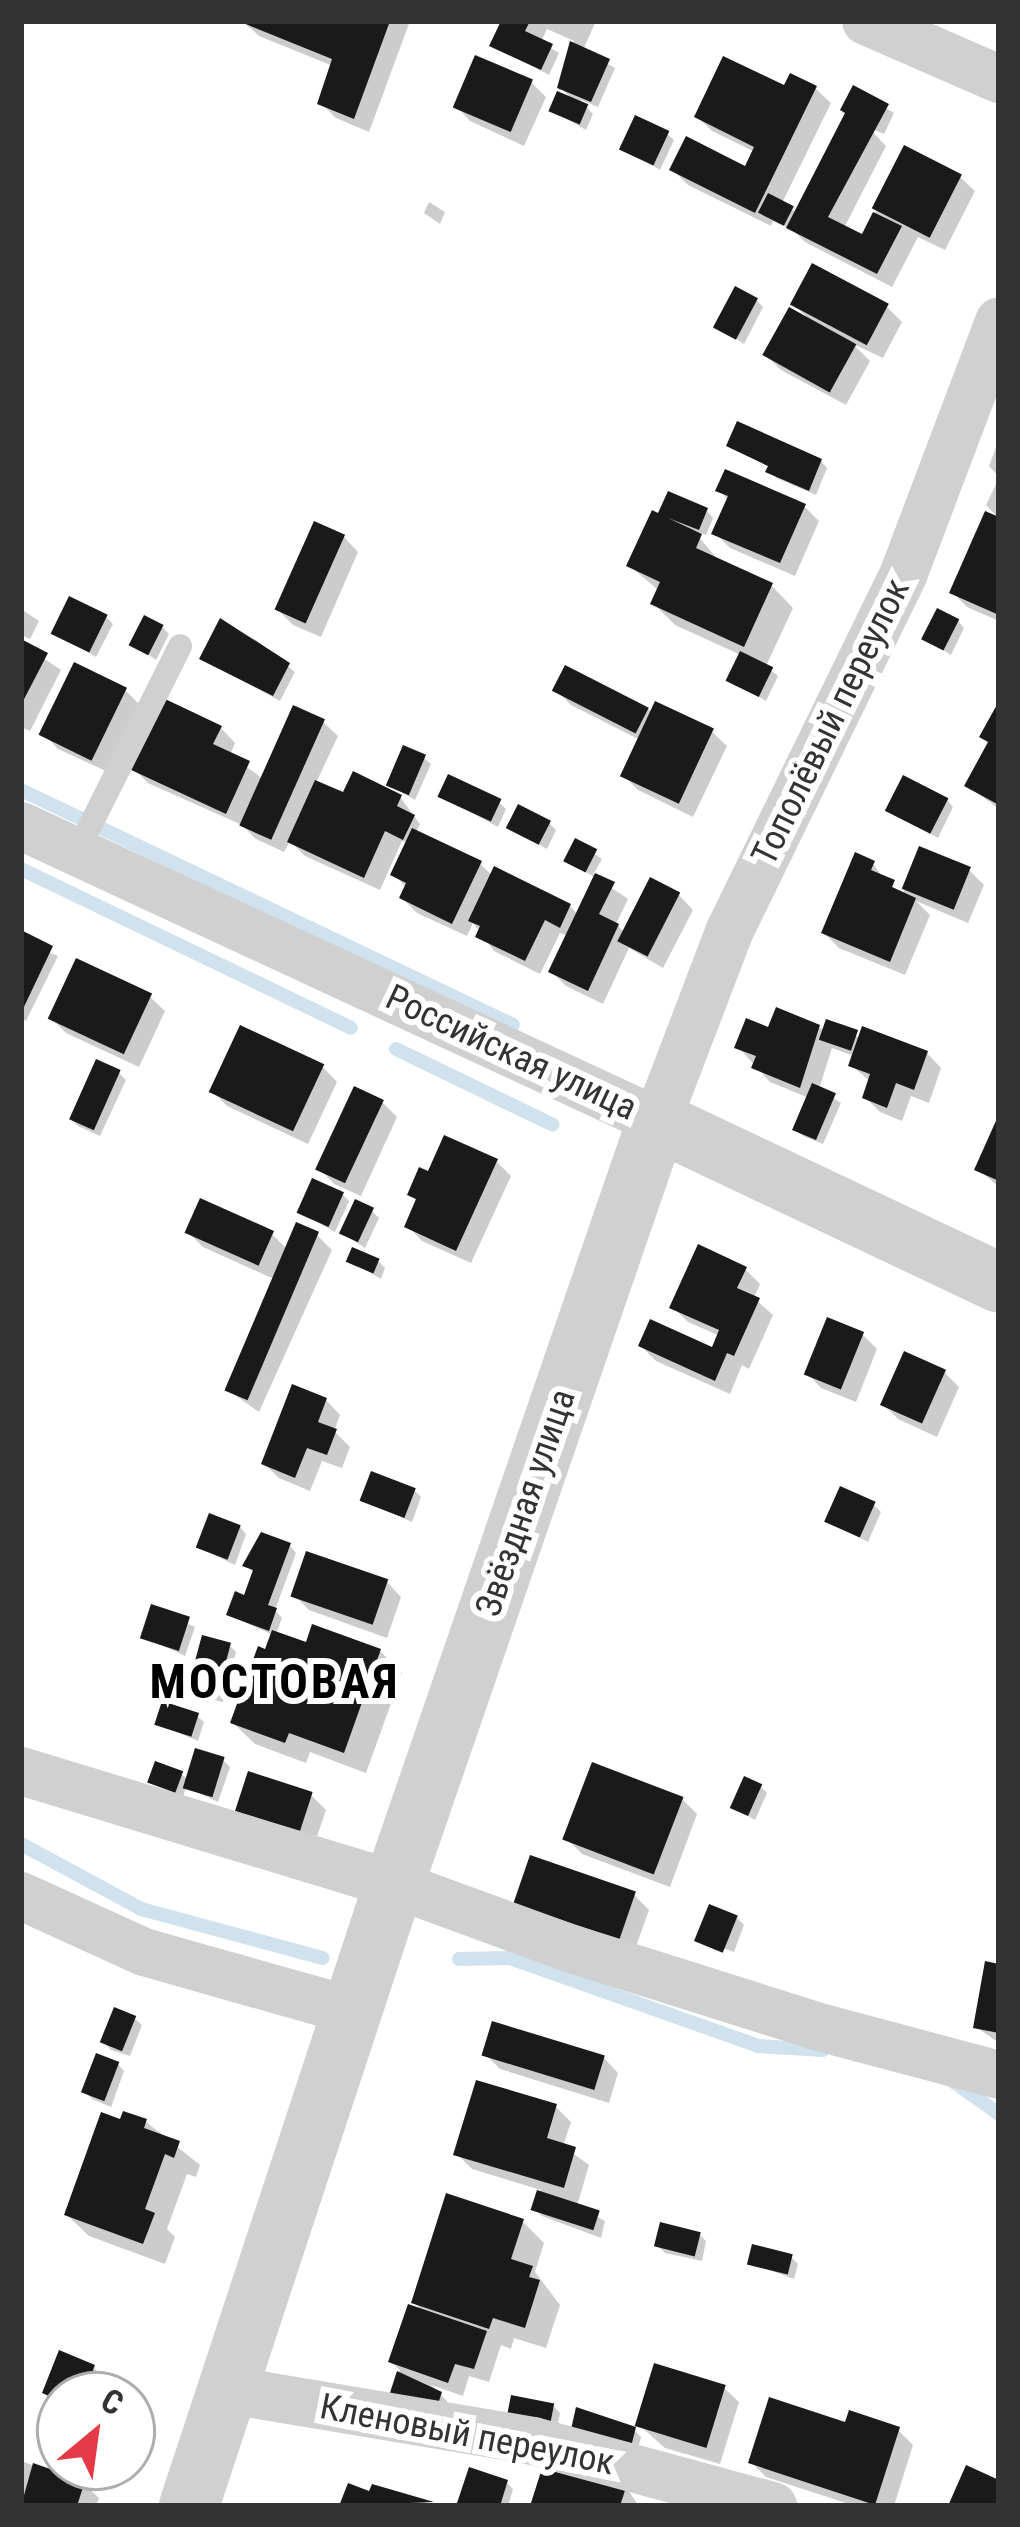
<!DOCTYPE html>
<meta charset="utf-8">
<style>
body{margin:0}
#map{position:relative;width:1020px;height:2527px;overflow:hidden;background:#fff;font-family:"Roboto Condensed",sans-serif}
div>[style]{position:absolute}
[style*='--x']{left:calc(var(--x)*1px);top:calc(var(--y)*1px);width:calc(var(--w)*1px);rotate:calc(var(--a)*1deg)}
.shadow>*{inset:0;background:#0003}
.stream>*{height:14px;margin:-7px;padding:0 7px;transform-origin:7px;border-radius:7px;background:#cfe2ee}
.building>*{inset:0;background:#1a1a1a;transform-origin:0 0}
.service>*{height:24px;margin:-12px;padding:0 12px;transform-origin:12px;border-radius:12px;background:#d0d0d0}
.minor>*{height:48px;margin:-24px;padding:0 24px;transform-origin:24px;border-radius:24px;background:#d0d0d0}
.tertiary>*{height:60px;margin:-30px;padding:0 30px;transform-origin:30px;border-radius:30px;background:#d0d0d0}
span{translate:-50% -50%;white-space:nowrap;text-align:center;line-height:1.15;-webkit-text-stroke:12px #fff;paint-order:stroke}
.street-label{font-size:36px;color:#333}
.district-label{font-size:48px;color:#000;font-weight:700;letter-spacing:3px}
.frame{position:absolute;inset:0;border:24px solid #333;pointer-events:none}
.north{position:absolute;left:36px;top:2371px;width:120px;height:120px;box-sizing:border-box;background:#fff;border:3px solid #adadad;border-radius:50%;rotate:29deg;font-size:33px;font-weight:700;line-height:48px;text-align:center;color:#333}
.north::after{content:'';display:block;margin:auto;width:42px;height:54px;background:#e63946;clip-path:polygon(50% 0,100% 100%,50% 72%,0 100%)}
</style>
<div id="map">
<div class="shadow">
<div style="clip-path:polygon(410px 21px,369px 132px,336px 118px,321px 103px,333px 66px,259px 36px,244px 22px)"></div>
<div style="clip-path:polygon(496px 21px,596px 21px,583px 50px,615px 68px,598px 107px,579px 99px,593px 114px,586px 130px,551px 110px,575px 102px,560px 87px,574px 41px,547px 29px,541px 42px,559px 53px,549px 75px,493px 45px,502px 24px)"></div>
<div style="clip-path:polygon(531px 82px,546px 97px,524px 146px,470px 121px,456px 106px)"></div>
<div style="clip-path:polygon(785px 89px,816px 89px,831px 103px,782px 203px,797px 213px,848px 114px,854px 89px,894px 113px,884px 134px,868px 127px,886px 146px,844px 228px,863px 238px,905px 149px,960px 177px,975px 191px,945px 250px,918px 237px,892px 287px,805px 242px,793px 230px,773px 221px,771px 226px,688px 185px,673px 170px,746px 170px,755px 152px,712px 131px,697px 116px)"></div>
<div style="clip-path:polygon(667px 134px,674px 140px,660px 170px,622px 148px)"></div>
<div style="clip-path:polygon(429px 202px,445px 212px,440px 224px,424px 213px)"></div>
<div style="clip-path:polygon(756px 300px,763px 307px,744px 344px,718px 327px)"></div>
<div style="clip-path:polygon(794px 305px,887px 307px,902px 322px,883px 358px,853px 344px,870px 361px,846px 405px,781px 370px,766px 355px,810px 320px)"></div>
<div style="clip-path:polygon(999px 439px,999px 477px,989px 466px)"></div>
<div style="clip-path:polygon(729px 445px,821px 461px,827px 468px,816px 495px,776px 478px,771px 468px)"></div>
<div style="clip-path:polygon(997px 482px,999px 483px,999px 519px,986px 505px)"></div>
<div style="clip-path:polygon(719px 490px,804px 506px,819px 521px,795px 576px,730px 548px,715px 533px,729px 501px)"></div>
<div style="clip-path:polygon(707px 511px,713px 518px,706px 535px,693px 530px,720px 562px,772px 586px,793px 608px,766px 666px,778px 676px,766px 701px,729px 679px,741px 655px,675px 625px,653px 603px,659px 591px,630px 566px,673px 523px,662px 512px)"></div>
<div style="clip-path:polygon(999px 520px,999px 621px,967px 607px,952px 592px)"></div>
<div style="clip-path:polygon(344px 537px,358px 552px,321px 637px,293px 625px,278px 610px)"></div>
<div style="clip-path:polygon(21px 609px,39px 621px,30px 639px,21px 635px)"></div>
<div style="clip-path:polygon(106px 617px,113px 624px,96px 657px,54px 632px)"></div>
<div style="clip-path:polygon(958px 621px,964px 628px,951px 655px,925px 639px)"></div>
<div style="clip-path:polygon(221px 622px,256px 640px,295px 672px,280px 701px,202px 659px)"></div>
<div style="clip-path:polygon(162px 627px,169px 634px,156px 660px,133px 644px)"></div>
<div style="clip-path:polygon(21px 643px,61px 670px,30px 731px,21px 727px)"></div>
<div style="clip-path:polygon(125px 690px,140px 705px,108px 772px,58px 749px,44px 734px)"></div>
<div style="clip-path:polygon(556px 690px,647px 709px,712px 732px,727px 746px,693px 817px,638px 790px,623px 775px,640px 740px,571px 705px)"></div>
<div style="clip-path:polygon(999px 707px,999px 809px,968px 786px,991px 744px)"></div>
<div style="clip-path:polygon(323px 722px,338px 736px,316px 783px,344px 796px,400px 797px,420px 824px,416px 833px,480px 864px,493px 876px,570px 906px,578px 915px,596px 878px,567px 861px,577px 842px,602px 859px,593px 875px,628px 899px,616px 924px,625px 933px,679px 895px,693px 910px,663px 968px,629px 948px,603px 1004px,566px 986px,551px 971px,568px 936px,560px 933px,540px 974px,494px 951px,473px 923px,467px 936px,417px 913px,402px 898px,407px 888px,393px 874px,408px 843px,402px 841px,380px 890px,305px 856px,290px 841px,284px 852px,256px 839px,242px 825px,148px 783px,133px 768px,221px 728px,235px 743px,230px 755px,262px 778px)"></div>
<div style="clip-path:polygon(424px 758px,431px 764px,415px 800px,388px 784px)"></div>
<div style="clip-path:polygon(441px 796px,499px 802px,506px 809px,498px 827px)"></div>
<div style="clip-path:polygon(947px 800px,953px 807px,938px 838px,888px 810px)"></div>
<div style="clip-path:polygon(549px 823px,556px 830px,547px 849px,510px 828px)"></div>
<div style="clip-path:polygon(921px 850px,969px 870px,984px 885px,968px 923px,916px 901px,930px 915px,905px 975px,839px 948px,824px 933px,873px 863px,886px 883px,903px 893px)"></div>
<div style="clip-path:polygon(21px 942px,58px 956px,26px 1021px,21px 1018px)"></div>
<div style="clip-path:polygon(150px 997px,165px 1011px,139px 1067px,66px 1033px,51px 1018px)"></div>
<div style="clip-path:polygon(819px 1028px,927px 1053px,941px 1068px,929px 1103px,911px 1096px,902px 1121px,880px 1112px,865px 1097px,871px 1082px,851px 1065px,854px 1056px,832px 1048px,819px 1089px,841px 1103px,823px 1144px,803px 1136px,796px 1129px,809px 1098px,770px 1082px,738px 1047px,770px 1031px)"></div>
<div style="clip-path:polygon(323px 1067px,337px 1082px,308px 1144px,227px 1106px,212px 1091px)"></div>
<div style="clip-path:polygon(119px 1073px,126px 1080px,100px 1136px,78px 1126px,71px 1119px)"></div>
<div style="clip-path:polygon(382px 1102px,397px 1117px,361px 1196px,334px 1184px,320px 1169px)"></div>
<div style="clip-path:polygon(999px 1121px,999px 1187px,978px 1169px)"></div>
<div style="clip-path:polygon(496px 1161px,511px 1176px,471px 1263px,422px 1241px,408px 1226px,418px 1202px,410px 1194px)"></div>
<div style="clip-path:polygon(342px 1194px,349px 1201px,335px 1232px,300px 1212px)"></div>
<div style="clip-path:polygon(372px 1211px,379px 1218px,365px 1248px,342px 1233px)"></div>
<div style="clip-path:polygon(188px 1232px,272px 1234px,287px 1249px,317px 1235px,332px 1250px,259px 1412px,225px 1388px,274px 1279px,203px 1247px)"></div>
<div style="clip-path:polygon(349px 1261px,379px 1262px,385px 1268px,381px 1279px)"></div>
<div style="clip-path:polygon(745px 1269px,760px 1284px,754px 1298px,773px 1315px,749px 1369px,742px 1365px,730px 1394px,656px 1361px,641px 1346px,713px 1351px,720px 1336px,688px 1322px,673px 1307px)"></div>
<div style="clip-path:polygon(862px 1334px,877px 1349px,856px 1402px,821px 1388px,807px 1373px)"></div>
<div style="clip-path:polygon(944px 1372px,959px 1387px,937px 1437px,898px 1419px,883px 1404px)"></div>
<div style="clip-path:polygon(326px 1400px,340px 1415px,334px 1431px,350px 1447px,342px 1468px,322px 1461px,310px 1491px,279px 1478px,264px 1464px)"></div>
<div style="clip-path:polygon(414px 1490px,421px 1497px,412px 1522px,364px 1500px)"></div>
<div style="clip-path:polygon(874px 1505px,881px 1512px,868px 1542px,828px 1521px)"></div>
<div style="clip-path:polygon(240px 1527px,246px 1534px,235px 1565px,200px 1548px)"></div>
<div style="clip-path:polygon(290px 1546px,296px 1553px,275px 1610px,282px 1618px,276px 1634px,308px 1646px,380px 1651px,402px 1673px,366px 1773px,310px 1752px,306px 1763px,255px 1744px,233px 1723px,273px 1635px,229px 1615px,246px 1599px,253px 1572px,246px 1565px)"></div>
<div style="clip-path:polygon(387px 1582px,401px 1597px,387px 1638px,309px 1610px,294px 1595px)"></div>
<div style="clip-path:polygon(152px 1608px,195px 1627px,185px 1656px,148px 1639px)"></div>
<div style="clip-path:polygon(229px 1645px,236px 1652px,223px 1702px,197px 1696px,190px 1689px)"></div>
<div style="clip-path:polygon(197px 1716px,204px 1722px,198px 1741px,158px 1724px)"></div>
<div style="clip-path:polygon(223px 1760px,230px 1767px,218px 1802px,186px 1787px,183px 1797px,151px 1782px,181px 1774px,188px 1780px)"></div>
<div style="clip-path:polygon(760px 1786px,767px 1793px,755px 1820px,733px 1807px)"></div>
<div style="clip-path:polygon(311px 1795px,326px 1810px,314px 1845px,253px 1825px)"></div>
<div style="clip-path:polygon(682px 1799px,697px 1814px,670px 1887px,582px 1854px,567px 1839px)"></div>
<div style="clip-path:polygon(634px 1895px,649px 1910px,634px 1952px,532px 1917px)"></div>
<div style="clip-path:polygon(737px 1918px,744px 1925px,734px 1952px,699px 1940px)"></div>
<div style="clip-path:polygon(999px 1967px,999px 2043px,976px 2027px)"></div>
<div style="clip-path:polygon(135px 2019px,142px 2025px,130px 2056px,111px 2050px,104px 2043px)"></div>
<div style="clip-path:polygon(485px 2054px,604px 2058px,618px 2073px,609px 2103px,500px 2069px)"></div>
<div style="clip-path:polygon(118px 2064px,124px 2071px,111px 2107px,92px 2099px,85px 2092px)"></div>
<div style="clip-path:polygon(556px 2107px,571px 2122px,563px 2146px,589px 2165px,577px 2206px,605px 2221px,601px 2238px,542px 2216px,535px 2209px,541px 2190px,472px 2169px,457px 2154px)"></div>
<div style="clip-path:polygon(145px 2121px,200px 2165px,196px 2177px,187px 2174px,167px 2229px,175px 2237px,165px 2264px,89px 2236px,67px 2215px,122px 2123px)"></div>
<div style="clip-path:polygon(522px 2221px,544px 2243px,535px 2272px,560px 2305px,546px 2348px,514px 2338px,511px 2349px,501px 2345px,489px 2382px,469px 2376px,463px 2396px,431px 2385px,447px 2401px,441px 2421px,390px 2401px,400px 2370px,391px 2362px,425px 2313px,414px 2303px)"></div>
<div style="clip-path:polygon(699px 2234px,706px 2241px,702px 2261px,665px 2253px,658px 2246px)"></div>
<div style="clip-path:polygon(791px 2257px,798px 2264px,794px 2279px,750px 2263px)"></div>
<div style="clip-path:polygon(93px 2367px,108px 2382px,103px 2395px,60px 2395px,60px 2407px,45px 2392px)"></div>
<div style="clip-path:polygon(724px 2388px,739px 2402px,720px 2464px,665px 2448px,639px 2425px)"></div>
<div style="clip-path:polygon(553px 2406px,560px 2413px,556px 2434px,516px 2426px)"></div>
<div style="clip-path:polygon(847px 2426px,898px 2430px,913px 2445px,894px 2506px,855px 2506px,766px 2477px,751px 2462px)"></div>
<div style="clip-path:polygon(634px 2430px,641px 2437px,636px 2456px,580px 2440px)"></div>
<div style="clip-path:polygon(21px 2461px,84px 2484px,99px 2498px,96px 2506px,22px 2506px)"></div>
<div style="clip-path:polygon(506px 2482px,513px 2489px,508px 2506px,460px 2506px)"></div>
<div style="clip-path:polygon(350px 2487px,413px 2505px,416px 2499px,434px 2506px,342px 2506px)"></div>
<div style="clip-path:polygon(626px 2487px,639px 2506px,533px 2506px)"></div>
</div>
<div class="stream">
<div style="--x:21;--y:790;--w:545;--a:25.53"></div>
<div style="--x:21;--y:869;--w:366;--a:25.7"></div>
<div style="--x:396;--y:1049;--w:174;--a:25.8"></div>
<div style="--x:21;--y:1844;--w:136;--a:28.4"></div>
<div style="--x:141;--y:1909;--w:188;--a:15.1"></div>
<div style="--x:459;--y:1959;--w:51;--a:-1.1"></div>
<div style="--x:510;--y:1958;--w:264;--a:19.5"></div>
<div style="--x:759;--y:2046;--w:64;--a:3.6"></div>
<div style="--x:954;--y:2082;--w:55;--a:35.4"></div>
</div>
<div class="building">
<div style="clip-path:polygon(238px 21px,390px 21px,354px 119px,317px 104px,332px 59px)"></div>
<div style="clip-path:polygon(501px 21px,530px 21px,525px 31px,553px 44px,541px 70px,489px 46px)"></div>
<div style="clip-path:polygon(570px 41px,610px 59px,591px 102px,557px 88px)"></div>
<div style="left:475px;top:55px;width:63px;height:57px;rotate:23deg"></div>
<div style="clip-path:polygon(723px 56px,784px 85px,790px 73px,817px 86px,755px 213px,669px 170px,686px 136px,745px 166px,754px 147px,694px 117px)"></div>
<div style="clip-path:polygon(853px 85px,889px 104px,828px 217px,862px 234px,873px 212px,902px 226px,877px 274px,786px 228px,845px 113px,840px 110px)"></div>
<div style="left:557px;top:91px;width:34px;height:22px;rotate:23deg"></div>
<div style="left:635px;top:115px;width:38px;height:38px;rotate:25deg"></div>
<div style="left:904px;top:145px;width:65px;height:71px;rotate:27deg"></div>
<div style="left:768px;top:193px;width:29px;height:22px;rotate:27deg"></div>
<div style="left:812px;top:263px;width:87px;height:47px;rotate:28deg"></div>
<div style="left:735px;top:286px;width:26px;height:47px;rotate:28deg"></div>
<div style="left:789px;top:307px;width:77px;height:55px;rotate:29deg"></div>
<div style="clip-path:polygon(737px 421px,822px 459px,809px 491px,765px 472px,768px 466px,726px 446px)"></div>
<div style="clip-path:polygon(725px 469px,806px 504px,780px 563px,711px 534px,728px 496px,715px 491px)"></div>
<div style="clip-path:polygon(668px 491px,708px 508px,699px 530px,668px 518px,702px 534px,696px 548px,773px 583px,744px 647px,650px 604px,660px 582px,626px 566px,652px 510px,658px 513px)"></div>
<div style="clip-path:polygon(985px 511px,999px 517px,999px 615px,949px 593px)"></div>
<div style="left:314px;top:521px;width:34px;height:97px;rotate:24deg"></div>
<div style="left:69px;top:596px;width:43px;height:42px;rotate:26deg"></div>
<div style="left:937px;top:608px;width:25px;height:35px;rotate:27deg"></div>
<div style="left:144px;top:615px;width:22px;height:34px;rotate:27deg"></div>
<div style="clip-path:polygon(220px 618px,290px 663px,273px 696px,199px 659px)"></div>
<div style="clip-path:polygon(21px 639px,48px 653px,21px 705px)"></div>
<div style="left:740px;top:651px;width:37px;height:33px;rotate:26deg"></div>
<div style="left:74px;top:662px;width:59px;height:81px;rotate:26deg"></div>
<div style="left:565px;top:665px;width:94px;height:29px;rotate:27deg"></div>
<div style="clip-path:polygon(163px 698px,222px 726px,213px 744px,250px 761px,226px 814px,129px 769px)"></div>
<div style="left:655px;top:701px;width:65px;height:83px;rotate:25deg"></div>
<div style="clip-path:polygon(999px 701px,999px 805px,964px 786px,988px 742px,979px 737px)"></div>
<div style="left:293px;top:705px;width:35px;height:132px;rotate:24deg"></div>
<div style="left:403px;top:745px;width:25px;height:44px;rotate:23deg"></div>
<div style="clip-path:polygon(353px 771px,402px 795px,397px 806px,415px 815px,403px 840px,385px 831px,364px 878px,287px 842px,315px 780px,343px 792px)"></div>
<div style="left:448px;top:774px;width:59px;height:25px;rotate:25deg"></div>
<div style="left:903px;top:775px;width:51px;height:40px;rotate:27deg"></div>
<div style="left:518px;top:804px;width:37px;height:27px;rotate:27deg"></div>
<div style="clip-path:polygon(412px 828px,482px 861px,452px 924px,399px 898px,406px 883px,390px 875px)"></div>
<div style="left:575px;top:838px;width:25px;height:26px;rotate:27deg"></div>
<div style="left:919px;top:846px;width:56px;height:46px;rotate:22deg"></div>
<div style="clip-path:polygon(855px 852px,875px 861px,871px 870px,895px 880px,892px 887px,916px 898px,890px 962px,821px 933px)"></div>
<div style="clip-path:polygon(494px 866px,571px 904px,560px 928px,545px 920px,525px 961px,475px 937px,480px 926px,468px 921px)"></div>
<div style="clip-path:polygon(595px 873px,615px 882px,599px 914px,619px 924px,588px 991px,548px 972px)"></div>
<div style="left:650px;top:877px;width:34px;height:72px;rotate:27deg"></div>
<div style="clip-path:polygon(23px 931px,53px 946px,21px 1013px,21px 936px)"></div>
<div style="left:76px;top:958px;width:84px;height:67px;rotate:25deg"></div>
<div style="clip-path:polygon(776px 1007px,820px 1025px,800px 1088px,751px 1068px,756px 1056px,734px 1048px,746px 1018px,768px 1027px)"></div>
<div style="left:826px;top:1019px;width:34px;height:22px;rotate:19deg"></div>
<div style="left:240px;top:1025px;width:93px;height:74px;rotate:25deg"></div>
<div style="clip-path:polygon(862px 1026px,928px 1051px,914px 1090px,896px 1083px,887px 1108px,862px 1098px,870px 1074px,848px 1066px)"></div>
<div style="left:96px;top:1059px;width:27px;height:66px;rotate:24deg"></div>
<div style="left:812px;top:1083px;width:26px;height:51px;rotate:23deg"></div>
<div style="left:354px;top:1086px;width:33px;height:92px;rotate:25deg"></div>
<div style="clip-path:polygon(999px 1114px,999px 1181px,974px 1170px)"></div>
<div style="clip-path:polygon(444px 1135px,498px 1159px,456px 1251px,404px 1227px,416px 1199px,407px 1195px,419px 1167px,428px 1171px)"></div>
<div style="left:312px;top:1178px;width:35px;height:38px;rotate:24deg"></div>
<div style="left:200px;top:1198px;width:81px;height:38px;rotate:24deg"></div>
<div style="left:355px;top:1199px;width:21px;height:38px;rotate:25deg"></div>
<div style="left:296px;top:1222px;width:25px;height:183px;rotate:23deg"></div>
<div style="clip-path:polygon(698px 1244px,747px 1267px,737px 1288px,760px 1298px,734px 1356px,727px 1353px,715px 1381px,638px 1346px,650px 1319px,712px 1347px,719px 1330px,669px 1308px)"></div>
<div style="left:352px;top:1247px;width:30px;height:16px;rotate:23deg"></div>
<div style="left:827px;top:1317px;width:40px;height:62px;rotate:22deg"></div>
<div style="left:904px;top:1351px;width:46px;height:59px;rotate:24deg"></div>
<div style="clip-path:polygon(292px 1384px,327px 1398px,318px 1422px,337px 1429px,327px 1455px,307px 1448px,295px 1478px,261px 1464px)"></div>
<div style="left:371px;top:1471px;width:48px;height:32px;rotate:21deg"></div>
<div style="left:840px;top:1486px;width:39px;height:39px;rotate:24deg"></div>
<div style="left:209px;top:1513px;width:34px;height:37px;rotate:21deg"></div>
<div style="clip-path:polygon(261px 1532px,291px 1543px,268px 1605px,277px 1608px,269px 1631px,226px 1615px,235px 1591px,244px 1595px,253px 1570px,242px 1566px)"></div>
<div style="left:306px;top:1551px;width:87px;height:48px;rotate:19deg"></div>
<div style="left:151px;top:1604px;width:41px;height:36px;rotate:18deg"></div>
<div style="clip-path:polygon(312px 1624px,381px 1649px,344px 1753px,289px 1733px,285px 1743px,230px 1723px,258px 1646px,265px 1649px,272px 1630px,306px 1642px)"></div>
<div style="left:202px;top:1635px;width:30px;height:57px;rotate:15deg"></div>
<div style="left:162px;top:1701px;width:39px;height:25px;rotate:18deg"></div>
<div style="left:195px;top:1748px;width:31px;height:42px;rotate:17deg"></div>
<div style="left:155px;top:1761px;width:30px;height:23px;rotate:20deg"></div>
<div style="left:592px;top:1762px;width:98px;height:83px;rotate:21deg"></div>
<div style="left:248px;top:1771px;width:68px;height:42px;rotate:18deg"></div>
<div style="left:744px;top:1776px;width:20px;height:35px;rotate:24deg"></div>
<div style="left:530px;top:1855px;width:112px;height:51px;rotate:19deg"></div>
<div style="left:709px;top:1904px;width:31px;height:40px;rotate:22deg"></div>
<div style="clip-path:polygon(985px 1961px,999px 1964px,999px 2033px,973px 2028px)"></div>
<div style="left:114px;top:2007px;width:24px;height:38px;rotate:22deg"></div>
<div style="left:492px;top:2021px;width:118px;height:36px;rotate:17deg"></div>
<div style="left:96px;top:2053px;width:25px;height:42px;rotate:21deg"></div>
<div style="clip-path:polygon(476px 2080px,557px 2104px,547px 2138px,576px 2147px,564px 2188px,453px 2155px)"></div>
<div style="clip-path:polygon(123px 2111px,147px 2119px,144px 2128px,180px 2141px,174px 2158px,165px 2154px,145px 2209px,155px 2213px,143px 2244px,64px 2215px,101px 2112px,120px 2119px)"></div>
<div style="left:537px;top:2190px;width:66px;height:21px;rotate:18deg"></div>
<div style="clip-path:polygon(446px 2193px,524px 2219px,511px 2259px,533px 2266px,529px 2277px,540px 2280px,525px 2328px,493px 2318px,489px 2329px,411px 2303px)"></div>
<div style="left:660px;top:2222px;width:42px;height:25px;rotate:14deg"></div>
<div style="left:752px;top:2244px;width:42px;height:21px;rotate:14deg"></div>
<div style="clip-path:polygon(408px 2304px,487px 2331px,474px 2369px,455px 2364px,448px 2383px,388px 2362px)"></div>
<div style="clip-path:polygon(59px 2350px,95px 2365px,83px 2395px,60px 2395px,60px 2401px,42px 2393px)"></div>
<div style="left:654px;top:2363px;width:75px;height:66px;rotate:17deg"></div>
<div style="clip-path:polygon(397px 2371px,442px 2392px,434px 2416px,387px 2402px)"></div>
<div style="left:511px;top:2395px;width:44px;height:25px;rotate:11deg"></div>
<div style="clip-path:polygon(769px 2397px,845px 2422px,849px 2410px,900px 2427px,875px 2505px,748px 2463px)"></div>
<div style="clip-path:polygon(576px 2407px,636px 2427px,630px 2451px,570px 2434px)"></div>
<div style="clip-path:polygon(545px 2459px,627px 2484px,620px 2506px,530px 2506px)"></div>
<div style="clip-path:polygon(33px 2463px,85px 2481px,77px 2506px,21px 2506px)"></div>
<div style="clip-path:polygon(966px 2465px,999px 2480px,999px 2506px,948px 2506px)"></div>
<div style="clip-path:polygon(469px 2467px,508px 2480px,500px 2506px,456px 2506px)"></div>
<div style="clip-path:polygon(348px 2483px,369px 2491px,372px 2484px,434px 2502px,339px 2506px)"></div>
</div>
<div class="service">
<div style="--x:77;--y:852;--w:230;--a:-63.4"></div>
</div>
<div class="minor">
<div style="--x:866;--y:21;--w:145;--a:23.6"></div>
<div style="--x:21;--y:826;--w:701;--a:24.88"></div>
<div style="--x:657;--y:1121;--w:204;--a:-69.1"></div>
<div style="--x:730;--y:930;--w:397;--a:-64"></div>
<div style="--x:904;--y:573;--w:269;--a:-69.3"></div>
<div style="--x:21;--y:1771;--w:390;--a:16.9"></div>
<div style="--x:394;--y:1884;--w:189;--a:20.1"></div>
<div style="--x:572;--y:1949;--w:259;--a:17.5"></div>
<div style="--x:819;--y:2027;--w:186;--a:14.9"></div>
<div style="--x:21;--y:1896;--w:135;--a:24.5"></div>
<div style="--x:144;--y:1952;--w:220;--a:15.8"></div>
<div style="--x:229;--y:2390;--w:308;--a:9.5"></div>
<div style="--x:533;--y:2441;--w:249;--a:15.2"></div>
</div>
<div class="tertiary">
<div style="--x:189;--y:2506;--w:655;--a:-71.76"></div>
<div style="--x:394;--y:1884;--w:807;--a:-70.98"></div>
<div style="--x:657;--y:1121;--w:378;--a:25.3"></div>
</div>
<div class="street-label">
<span style="left:831px;top:722px;rotate:-64deg">Тополёвый переулок</span>
<span style="left:511px;top:1053px;rotate:25deg">Российская улица</span>
<span style="left:526px;top:1503px;rotate:-71deg">Звёздная улица</span>
<span style="left:467px;top:2435px;rotate:11deg">Кленовый переулок</span>
</div>
<div class="district-label">
<span style="left:275px;top:1682px">МОСТОВАЯ</span>
</div>
<div class="frame"></div>
<div class="north">С</div>
</div>
